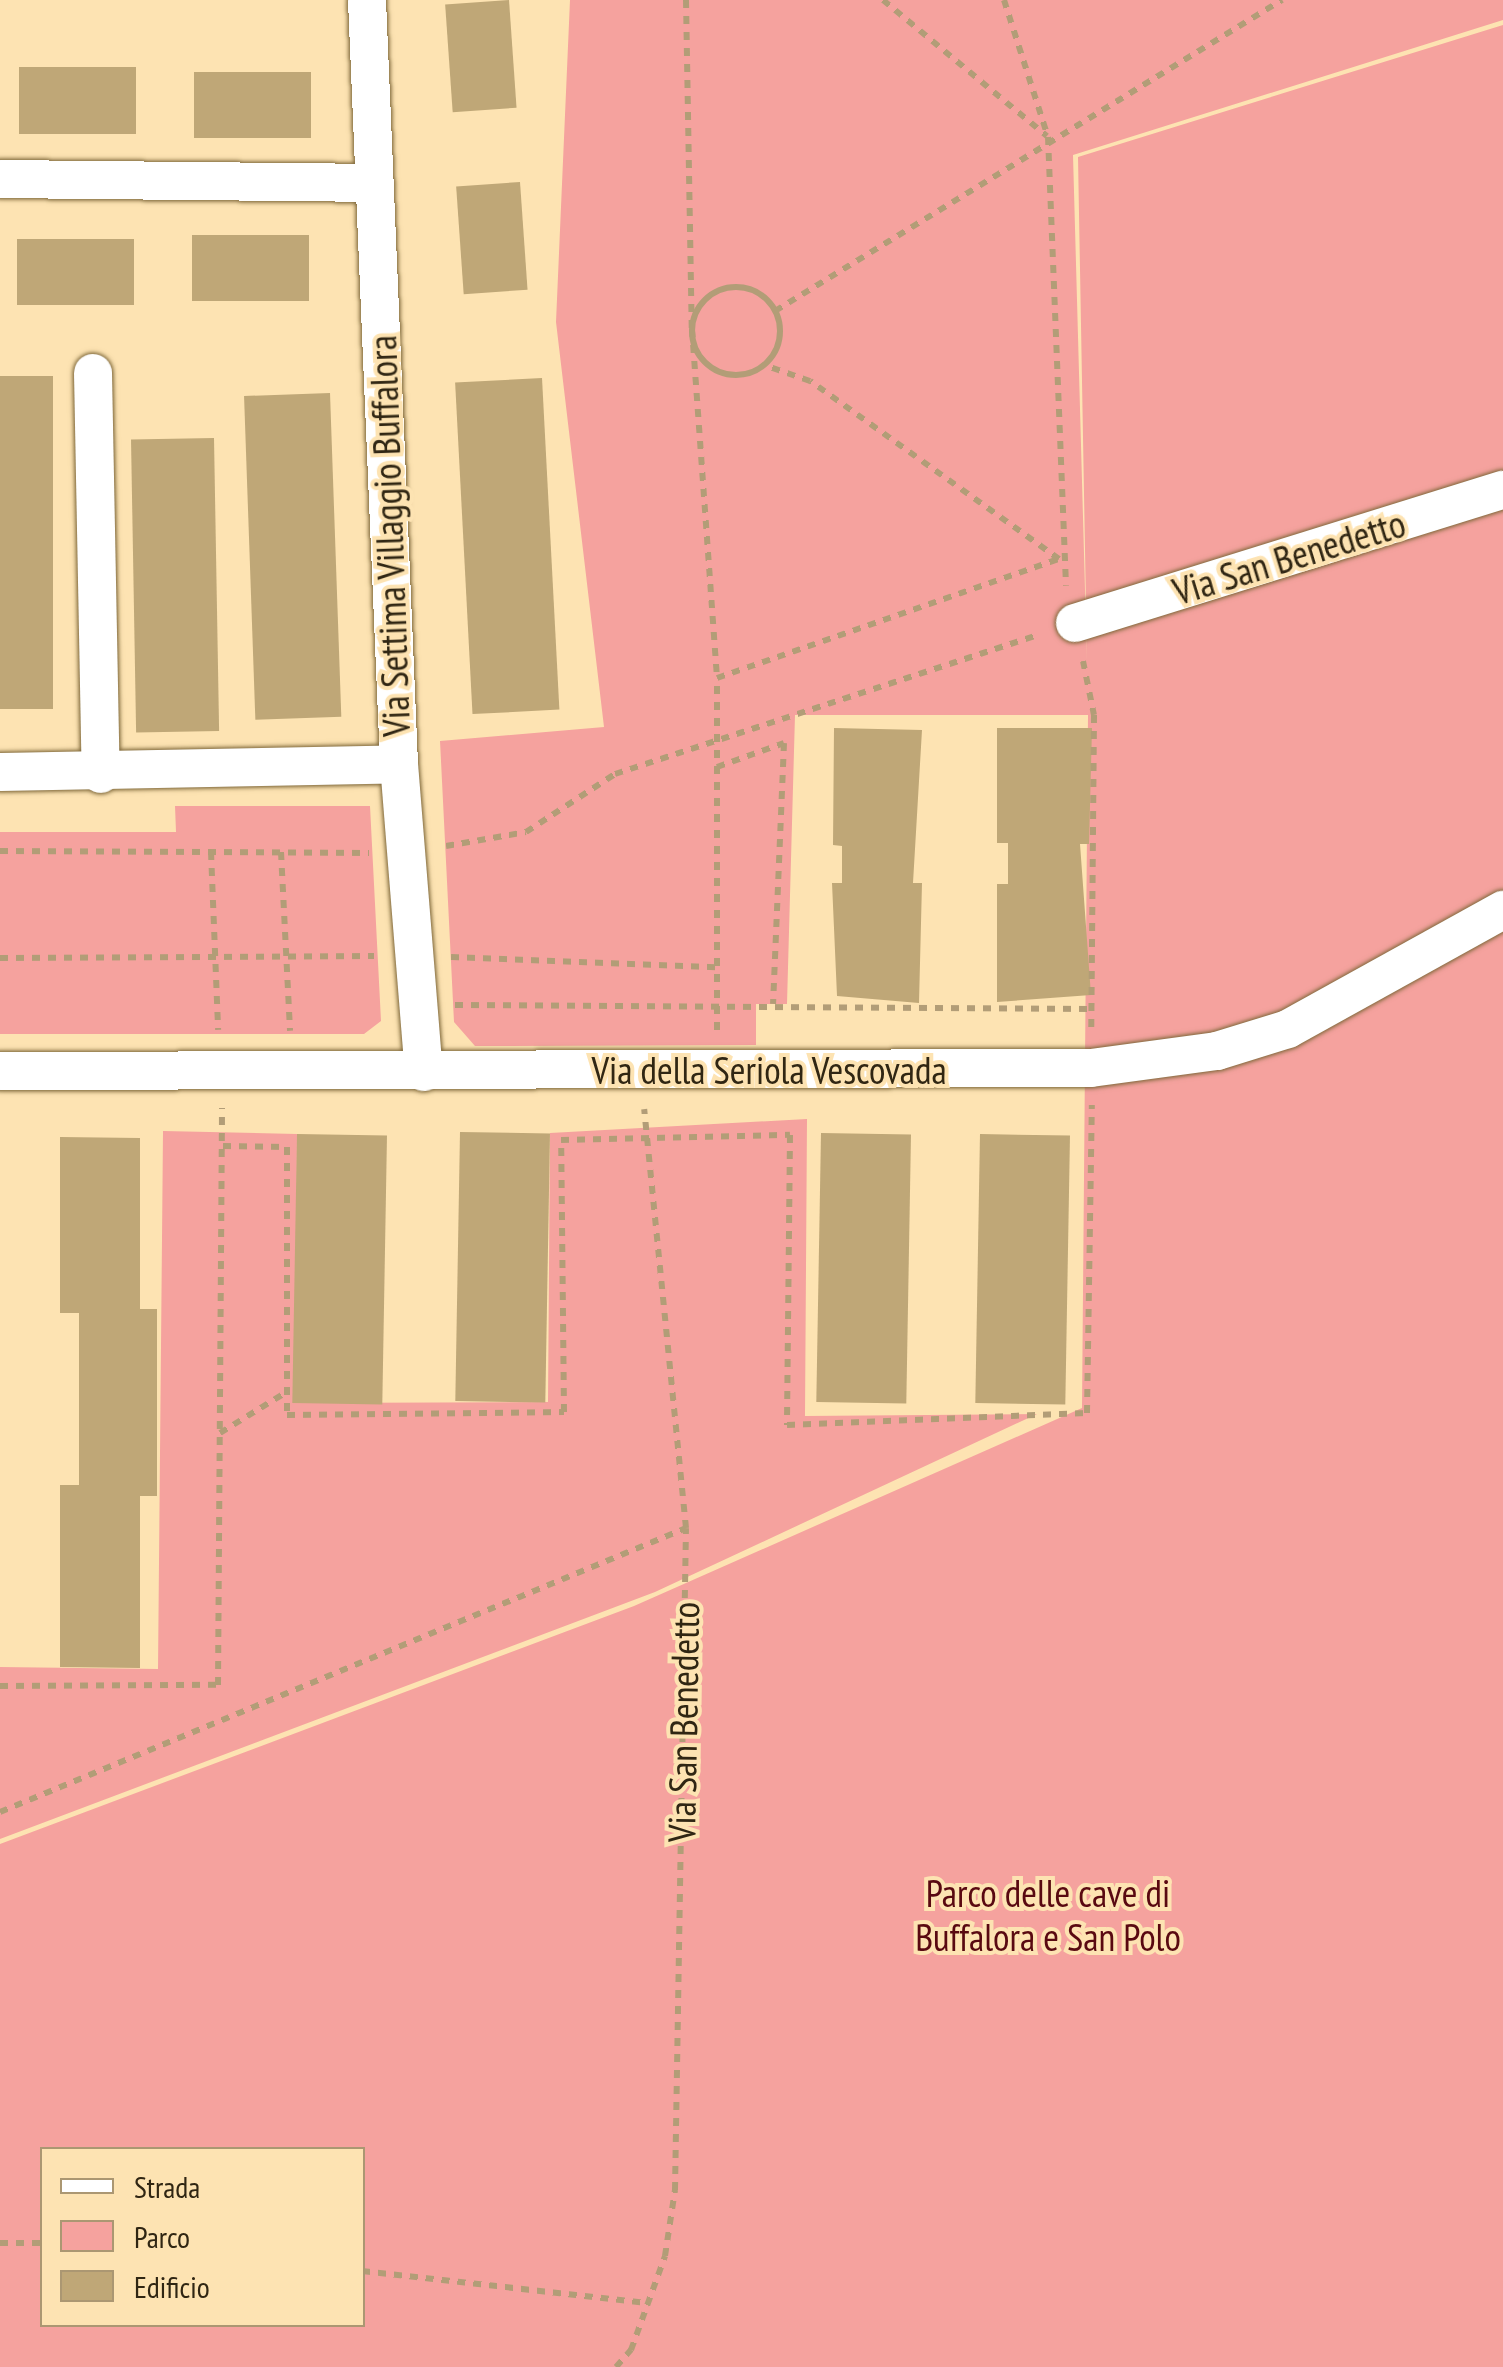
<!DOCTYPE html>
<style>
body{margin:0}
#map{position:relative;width:1503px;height:2367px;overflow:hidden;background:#fde3b2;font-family:"PT Sans Narrow",sans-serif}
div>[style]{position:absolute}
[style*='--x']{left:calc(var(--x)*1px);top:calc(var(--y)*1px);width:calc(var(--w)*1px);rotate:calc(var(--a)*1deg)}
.green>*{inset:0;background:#f5a29e}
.building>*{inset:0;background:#bfa777;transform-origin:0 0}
.path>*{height:6px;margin-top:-3px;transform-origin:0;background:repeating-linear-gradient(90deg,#b29d77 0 8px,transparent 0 16px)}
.path>.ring{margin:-3px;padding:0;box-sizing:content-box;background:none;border:6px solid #b29d77;border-radius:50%}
.roads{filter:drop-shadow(0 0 2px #7f683a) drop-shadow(0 0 2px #7f683a)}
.minor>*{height:38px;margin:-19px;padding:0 19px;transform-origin:19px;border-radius:19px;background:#fff}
span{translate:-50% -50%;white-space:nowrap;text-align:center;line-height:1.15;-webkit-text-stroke:8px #fde3b2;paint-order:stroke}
.street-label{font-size:38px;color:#302613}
.park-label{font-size:38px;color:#590911}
.legend{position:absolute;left:40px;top:2147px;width:325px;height:180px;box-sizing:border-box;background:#fde3b2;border:2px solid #ab9772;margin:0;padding:12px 18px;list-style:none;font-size:30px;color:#302613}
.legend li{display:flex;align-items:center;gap:20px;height:50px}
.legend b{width:50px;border:2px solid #ab9772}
</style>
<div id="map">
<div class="green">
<div style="clip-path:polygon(evenodd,570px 0,1503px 0,1503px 20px,1073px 155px,1087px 662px,1078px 157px,1503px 25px,1503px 2367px,0 2367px,0 1844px,634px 1606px,1082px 1408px,1088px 715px,795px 715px,787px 1004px,756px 1004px,756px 1045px,475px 1046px,454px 1022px,440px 741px,604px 727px,556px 322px,570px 0,42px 2150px,362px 2150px,362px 2324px,42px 2324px,42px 2150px)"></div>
<div style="clip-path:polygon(175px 806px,370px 806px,381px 1021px,364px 1034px,0 1034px,0 832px,176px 832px)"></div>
<div style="clip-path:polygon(807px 1119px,805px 1416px,1037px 1414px,655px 1592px,0 1839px,0 1667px,158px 1669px,163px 1131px,297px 1134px,296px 1403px,548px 1402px,550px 1133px)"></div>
</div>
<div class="building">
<div style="left:509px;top:0;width:108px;height:64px;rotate:86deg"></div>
<div style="left:19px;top:67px;width:117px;height:67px"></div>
<div style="left:194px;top:72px;width:117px;height:66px"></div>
<div style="left:520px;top:182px;width:108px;height:64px;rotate:86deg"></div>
<div style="left:309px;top:235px;width:66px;height:117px;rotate:90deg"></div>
<div style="left:134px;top:239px;width:66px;height:117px;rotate:90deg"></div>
<div style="left:0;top:376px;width:53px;height:333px"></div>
<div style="left:542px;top:378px;width:332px;height:87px;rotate:87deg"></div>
<div style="left:330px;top:393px;width:324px;height:86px;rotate:88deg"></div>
<div style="left:214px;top:438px;width:293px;height:83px;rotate:89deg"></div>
<div style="clip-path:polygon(834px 728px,922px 730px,913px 883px,922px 883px,919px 1003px,837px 996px,832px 883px,842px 883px,842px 846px,833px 845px)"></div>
<div style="clip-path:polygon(997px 728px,1092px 728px,1089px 844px,1080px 844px,1091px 995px,997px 1002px,997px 884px,1008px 884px,1008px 843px,997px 843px)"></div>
<div style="left:460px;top:1132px;width:90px;height:269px;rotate:1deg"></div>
<div style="left:821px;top:1133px;width:90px;height:269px;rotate:1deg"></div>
<div style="left:297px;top:1134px;width:90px;height:269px;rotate:1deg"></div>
<div style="left:980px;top:1134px;width:90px;height:269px;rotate:1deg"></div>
<div style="clip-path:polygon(60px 1137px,140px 1138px,140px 1309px,157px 1309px,157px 1496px,140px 1496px,140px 1668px,60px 1667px,60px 1485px,79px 1485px,79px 1313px,60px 1313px)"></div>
</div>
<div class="path">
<div style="--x:686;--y:0;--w:329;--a:89"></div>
<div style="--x:692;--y:329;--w:350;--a:85.9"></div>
<div style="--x:883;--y:0;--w:213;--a:39.7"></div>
<div style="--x:1004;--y:0;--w:144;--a:72.2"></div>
<div style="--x:1048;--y:137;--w:449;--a:87.7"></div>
<div class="ring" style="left:692px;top:287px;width:82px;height:82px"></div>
<div style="--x:775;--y:311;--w:595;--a:-31.53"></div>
<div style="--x:1083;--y:661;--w:55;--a:78.5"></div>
<div style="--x:1094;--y:715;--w:313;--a:90.5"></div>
<div style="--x:717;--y:767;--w:71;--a:-19.7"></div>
<div style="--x:784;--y:743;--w:261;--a:92.4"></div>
<div style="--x:446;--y:846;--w:81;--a:-9.9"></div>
<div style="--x:526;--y:832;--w:106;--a:-33.1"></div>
<div style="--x:615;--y:774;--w:444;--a:-18.2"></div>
<div style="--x:0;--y:851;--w:369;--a:0.3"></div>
<div style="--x:211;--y:852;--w:178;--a:87.7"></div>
<div style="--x:281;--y:852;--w:179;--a:87.1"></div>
<div style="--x:451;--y:957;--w:265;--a:2.2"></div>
<div style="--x:0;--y:958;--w:374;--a:-0.3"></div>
<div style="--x:455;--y:1005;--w:636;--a:0.36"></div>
<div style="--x:717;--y:1030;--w:352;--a:-90"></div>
<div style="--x:717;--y:678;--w:362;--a:-19.2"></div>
<div style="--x:1059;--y:559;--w:306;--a:-144.4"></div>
<div style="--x:810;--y:381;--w:49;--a:-160.8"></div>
<div style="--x:223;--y:1146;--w:64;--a:0.9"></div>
<div style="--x:287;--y:1147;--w:268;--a:90"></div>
<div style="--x:287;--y:1415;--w:277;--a:-0.6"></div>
<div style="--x:564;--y:1412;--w:272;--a:-90.6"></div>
<div style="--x:561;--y:1140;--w:229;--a:-1.3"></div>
<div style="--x:790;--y:1135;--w:290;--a:90.6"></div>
<div style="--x:787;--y:1425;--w:300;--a:-2.3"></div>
<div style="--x:1087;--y:1413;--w:308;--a:-89.1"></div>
<div style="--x:220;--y:1433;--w:76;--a:-31.6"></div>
<div style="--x:0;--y:1686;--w:218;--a:-0.3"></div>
<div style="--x:218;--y:1685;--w:577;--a:-89.6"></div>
<div style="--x:0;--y:1812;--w:742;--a:-22.49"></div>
<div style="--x:0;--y:2243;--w:42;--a:0"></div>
<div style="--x:362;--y:2271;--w:289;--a:6.4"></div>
<div style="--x:616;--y:2367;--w:23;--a:-49"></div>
<div style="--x:631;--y:2350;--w:100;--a:-70.1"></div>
<div style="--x:665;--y:2256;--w:67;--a:-81.4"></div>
<div style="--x:675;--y:2190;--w:662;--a:-89.05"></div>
<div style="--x:686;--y:1528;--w:421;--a:-95.7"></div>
</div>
<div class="roads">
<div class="minor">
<div style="--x:367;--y:0;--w:765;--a:87.6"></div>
<div style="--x:399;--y:764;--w:309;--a:85.4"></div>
<div style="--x:0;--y:179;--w:374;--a:0.6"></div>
<div style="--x:93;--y:373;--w:401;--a:88.9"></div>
<div style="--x:1075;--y:623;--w:448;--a:-17.3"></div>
<div style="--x:0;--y:772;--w:399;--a:-1.1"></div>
<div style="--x:0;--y:1071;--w:1091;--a:-0.16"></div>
<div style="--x:1091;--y:1068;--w:127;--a:-7.7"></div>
<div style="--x:1217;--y:1051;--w:74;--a:-17.2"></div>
<div style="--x:1288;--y:1029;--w:246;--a:-29"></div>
</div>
</div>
<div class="street-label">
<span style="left:389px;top:536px;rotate:-92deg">Via Settima Villaggio Buffalora</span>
<span style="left:1289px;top:557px;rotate:-17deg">Via San Benedetto</span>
<span style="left:769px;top:1070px">Via della Seriola Vescovada</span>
<span style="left:683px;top:1722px;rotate:-89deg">Via San Benedetto</span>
</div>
<div class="park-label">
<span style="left:1048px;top:1915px">Parco delle cave di<br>Buffalora e San Polo</span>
</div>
<ul class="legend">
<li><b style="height:12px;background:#fff"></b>Strada</li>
<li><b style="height:28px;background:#f5a29e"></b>Parco</li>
<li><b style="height:28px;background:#bfa777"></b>Edificio</li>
</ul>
</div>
